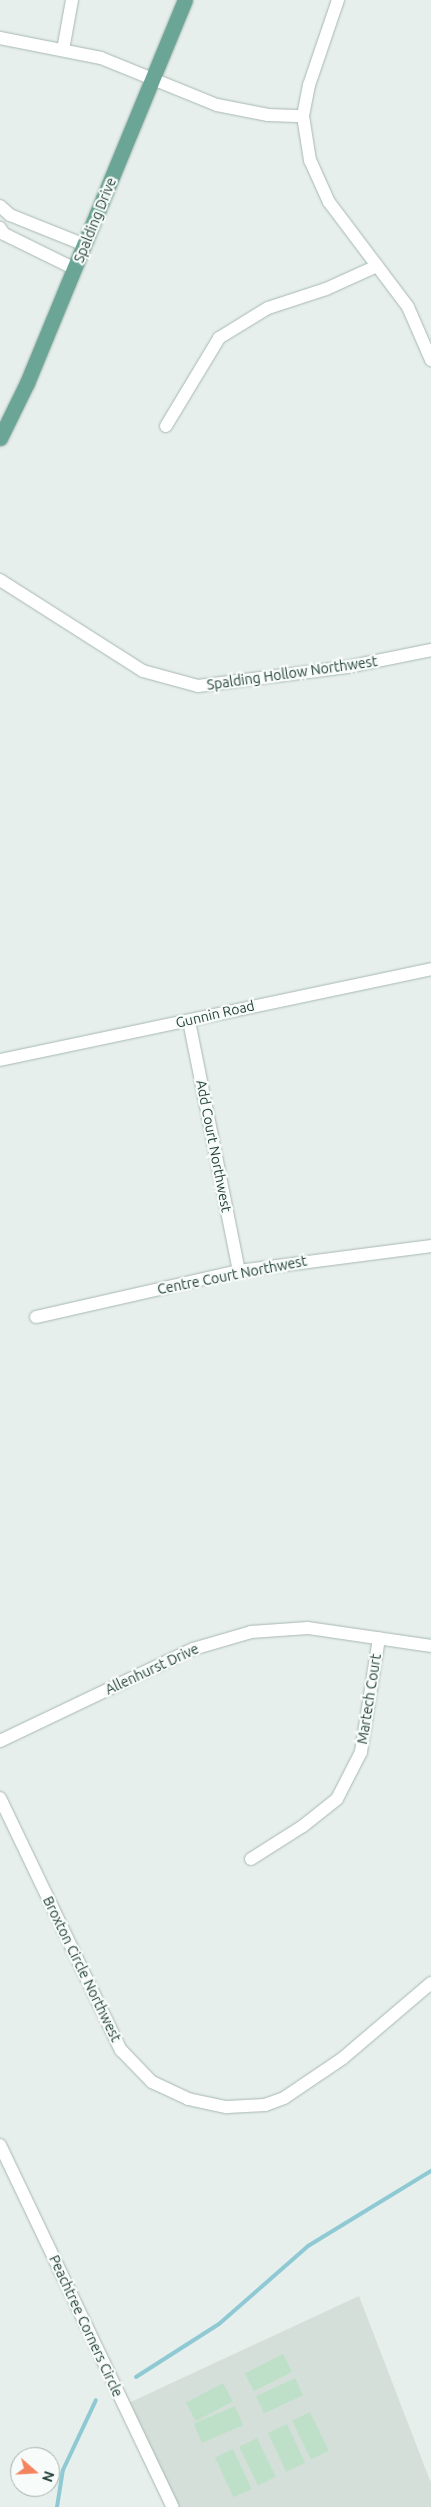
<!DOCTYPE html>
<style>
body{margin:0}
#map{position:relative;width:431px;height:2507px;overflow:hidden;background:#e6efeb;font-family:Ubuntu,sans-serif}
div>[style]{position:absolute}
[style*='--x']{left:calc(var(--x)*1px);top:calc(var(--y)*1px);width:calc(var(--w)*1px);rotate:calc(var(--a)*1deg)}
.built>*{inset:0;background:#d4dfda}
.green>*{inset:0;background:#bfe0c8;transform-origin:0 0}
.stream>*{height:4px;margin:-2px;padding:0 2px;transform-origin:2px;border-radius:2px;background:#8ec9d4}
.roads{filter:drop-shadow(0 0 1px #a8b8b2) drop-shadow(0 0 1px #a8b8b2)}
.minor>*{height:12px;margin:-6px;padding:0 6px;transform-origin:6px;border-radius:6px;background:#fff}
.major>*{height:15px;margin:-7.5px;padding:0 7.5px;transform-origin:7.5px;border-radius:7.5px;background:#6aa596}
span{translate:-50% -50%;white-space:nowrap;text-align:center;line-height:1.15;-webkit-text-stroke:4.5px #f7fbf9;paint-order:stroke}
.street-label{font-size:14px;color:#24423a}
.north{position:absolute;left:10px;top:2447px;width:50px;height:50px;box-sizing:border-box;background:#f7fbf9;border:1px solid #a3b1ad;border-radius:50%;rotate:109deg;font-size:14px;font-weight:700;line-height:20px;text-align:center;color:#24423a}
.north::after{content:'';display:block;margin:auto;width:18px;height:22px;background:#f4845f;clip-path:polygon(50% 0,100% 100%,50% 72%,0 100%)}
</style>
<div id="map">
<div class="built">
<div style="clip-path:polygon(359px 2296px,431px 2483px,431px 2507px,170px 2507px,120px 2407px)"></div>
</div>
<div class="green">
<div style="left:283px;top:2354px;width:20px;height:43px;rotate:63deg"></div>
<div style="left:295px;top:2378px;width:19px;height:43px;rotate:65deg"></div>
<div style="left:223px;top:2383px;width:21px;height:42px;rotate:62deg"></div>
<div style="left:235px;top:2406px;width:21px;height:45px;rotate:67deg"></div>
<div style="left:310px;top:2412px;width:43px;height:20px;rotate:64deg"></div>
<div style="left:287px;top:2424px;width:43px;height:21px;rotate:65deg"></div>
<div style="left:257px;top:2438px;width:43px;height:20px;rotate:64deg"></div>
<div style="left:233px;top:2449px;width:44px;height:20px;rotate:65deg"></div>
</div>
<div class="stream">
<div style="--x:136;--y:2377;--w:98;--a:-32.6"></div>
<div style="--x:219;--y:2324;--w:118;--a:-41.2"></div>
<div style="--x:308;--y:2246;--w:144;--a:-31.4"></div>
<div style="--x:57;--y:2507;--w:37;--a:-81"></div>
<div style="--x:63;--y:2470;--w:77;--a:-64.8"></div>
</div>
<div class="roads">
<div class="minor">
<div style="--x:338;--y:0;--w:90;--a:108.8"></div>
<div style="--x:309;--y:85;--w:32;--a:101"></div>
<div style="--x:303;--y:116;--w:45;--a:81"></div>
<div style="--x:310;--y:160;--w:46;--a:65.7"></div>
<div style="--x:329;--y:202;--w:131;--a:53"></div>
<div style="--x:408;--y:307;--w:58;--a:66.5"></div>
<div style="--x:0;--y:38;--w:103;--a:11.2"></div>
<div style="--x:101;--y:58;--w:125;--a:22.1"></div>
<div style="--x:217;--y:105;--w:52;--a:11.1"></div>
<div style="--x:268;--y:115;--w:35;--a:2"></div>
<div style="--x:63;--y:50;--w:51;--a:-79.8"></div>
<div style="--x:0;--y:206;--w:13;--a:42"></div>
<div style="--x:10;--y:215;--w:81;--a:21.8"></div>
<div style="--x:0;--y:228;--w:7;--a:56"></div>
<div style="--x:4;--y:234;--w:79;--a:26.2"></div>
<div style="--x:166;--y:426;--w:103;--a:-58.9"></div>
<div style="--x:219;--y:338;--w:57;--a:-31.5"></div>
<div style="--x:268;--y:308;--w:61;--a:-18.1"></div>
<div style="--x:326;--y:289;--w:56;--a:-24.3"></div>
<div style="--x:0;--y:580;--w:169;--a:32.5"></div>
<div style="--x:143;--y:671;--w:57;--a:15.3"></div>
<div style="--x:198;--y:686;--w:150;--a:-7.3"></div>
<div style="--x:347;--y:667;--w:86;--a:-11.4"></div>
<div style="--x:189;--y:1021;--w:255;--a:78.7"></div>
<div style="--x:0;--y:1060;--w:441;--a:-11.9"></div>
<div style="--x:36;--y:1317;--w:208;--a:-12.8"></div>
<div style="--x:239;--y:1271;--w:194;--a:-7.4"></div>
<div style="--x:0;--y:1741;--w:214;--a:-25.5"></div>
<div style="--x:193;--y:1649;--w:60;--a:-16.3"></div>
<div style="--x:251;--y:1632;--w:57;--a:-4"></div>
<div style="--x:308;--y:1628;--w:124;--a:8.3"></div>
<div style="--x:0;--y:1798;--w:280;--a:64.4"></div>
<div style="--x:121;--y:2050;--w:45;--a:45.9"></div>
<div style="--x:152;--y:2082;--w:40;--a:25"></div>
<div style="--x:188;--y:2099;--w:40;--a:12"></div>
<div style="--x:227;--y:2107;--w:38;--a:-3"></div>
<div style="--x:265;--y:2105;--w:20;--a:-20"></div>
<div style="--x:284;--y:2098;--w:71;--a:-34.1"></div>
<div style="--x:343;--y:2058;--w:116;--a:-40.4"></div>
<div style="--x:251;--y:1859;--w:62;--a:-32.4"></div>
<div style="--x:303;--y:1826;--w:43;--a:-38.5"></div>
<div style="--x:337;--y:1799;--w:53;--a:-62.9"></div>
<div style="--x:361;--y:1752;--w:115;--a:-81"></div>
<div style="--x:0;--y:2145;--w:401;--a:64.5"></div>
</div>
<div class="major">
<div style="--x:0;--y:438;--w:61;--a:-63.9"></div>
<div style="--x:27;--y:383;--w:414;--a:-67.6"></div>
</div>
</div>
<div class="street-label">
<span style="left:95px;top:220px;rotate:-68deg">Spalding Drive</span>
<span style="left:292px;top:673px;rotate:-8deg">Spalding Hollow Northwest</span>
<span style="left:215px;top:1014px;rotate:-13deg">Gunnin Road</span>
<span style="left:214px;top:1146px;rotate:79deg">Add Court Northwest</span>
<span style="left:232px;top:1275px;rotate:-11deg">Centre Court Northwest</span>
<span style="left:152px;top:1669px;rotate:-25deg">Allenhurst Drive</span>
<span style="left:369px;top:1699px;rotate:-81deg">Martech Court</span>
<span style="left:82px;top:1969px;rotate:64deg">Broxton Circle Northwest</span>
<span style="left:86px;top:2326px;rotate:65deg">Peachtree Corners Circle</span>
</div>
<div class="north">N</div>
</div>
